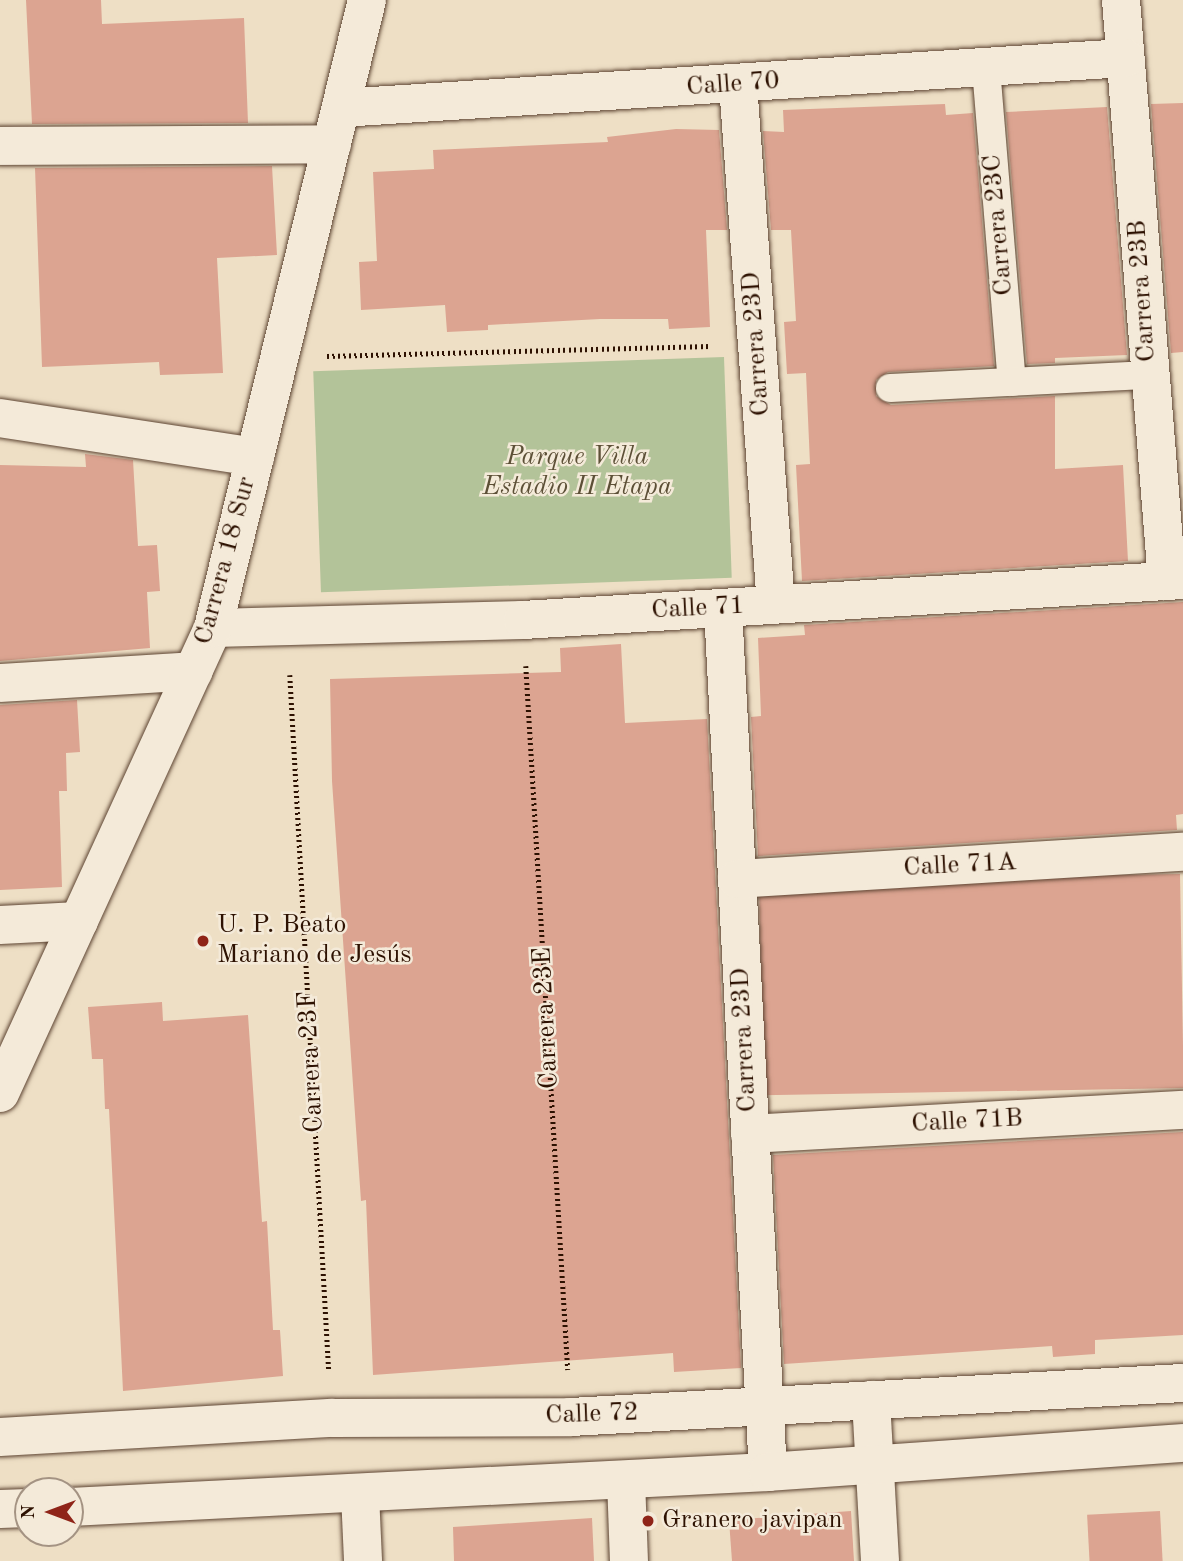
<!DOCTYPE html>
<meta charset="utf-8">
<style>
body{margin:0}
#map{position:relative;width:1183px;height:1561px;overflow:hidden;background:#eedfc5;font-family:"Old Standard TT",serif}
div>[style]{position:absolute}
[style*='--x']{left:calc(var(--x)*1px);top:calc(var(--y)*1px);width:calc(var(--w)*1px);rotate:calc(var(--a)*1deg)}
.green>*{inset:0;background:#b3c399;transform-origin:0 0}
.building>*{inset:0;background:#dca491;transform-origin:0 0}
.path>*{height:4.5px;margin-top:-2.25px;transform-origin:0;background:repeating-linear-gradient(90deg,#2d1101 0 2px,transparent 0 5.5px)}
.roads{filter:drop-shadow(0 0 2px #5d4432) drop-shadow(0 0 2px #5d4432)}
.lane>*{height:28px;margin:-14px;padding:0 14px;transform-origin:14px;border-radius:14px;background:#f4ead9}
.street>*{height:38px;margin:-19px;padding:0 19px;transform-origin:19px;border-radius:19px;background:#f4ead9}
.dots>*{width:19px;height:19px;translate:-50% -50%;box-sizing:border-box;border:4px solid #f4ead9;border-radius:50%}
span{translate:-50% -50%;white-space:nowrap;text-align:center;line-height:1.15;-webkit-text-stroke:5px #f4ead9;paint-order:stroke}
.street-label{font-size:26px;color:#2d1101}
.park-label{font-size:26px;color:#5c4f36;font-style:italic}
.poi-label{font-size:26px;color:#2d1101}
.left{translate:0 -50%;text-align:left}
.north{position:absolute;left:14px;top:1477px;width:70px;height:70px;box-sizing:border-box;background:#f4ead9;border:2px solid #a49383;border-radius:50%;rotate:270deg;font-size:19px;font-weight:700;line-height:28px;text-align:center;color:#2d1101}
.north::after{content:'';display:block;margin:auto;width:24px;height:32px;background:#8f2418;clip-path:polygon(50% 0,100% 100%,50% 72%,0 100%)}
</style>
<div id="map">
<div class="green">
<div style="left:724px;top:357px;width:221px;height:411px;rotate:88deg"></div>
</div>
<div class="building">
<div style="clip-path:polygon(26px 0,101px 0,102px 24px,244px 18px,248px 123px,32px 124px)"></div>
<div style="clip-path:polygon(1183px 103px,1183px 352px,1171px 353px,1151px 104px)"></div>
<div style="clip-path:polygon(945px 104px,946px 115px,973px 113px,994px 366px,888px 372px,876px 380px,876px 396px,891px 405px,1055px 396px,1055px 469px,1123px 465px,1128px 561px,802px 581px,796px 465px,810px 464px,806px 373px,787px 374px,784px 322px,796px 321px,791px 230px,771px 230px,763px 131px,784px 132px,783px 110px)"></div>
<div style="clip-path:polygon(1107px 107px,1127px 355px,1055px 358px,1055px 363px,1027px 364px,1006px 112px)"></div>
<div style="clip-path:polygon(676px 129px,719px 130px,727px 230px,706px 230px,710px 327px,669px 329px,668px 319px,600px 319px,488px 325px,488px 330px,447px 332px,445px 305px,361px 310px,359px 262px,377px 261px,373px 172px,434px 169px,433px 150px,608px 142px,607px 137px)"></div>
<div style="clip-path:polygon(272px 166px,277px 255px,217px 258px,223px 373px,160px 375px,159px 362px,42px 367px,35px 168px)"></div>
<div style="clip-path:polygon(85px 454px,133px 460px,138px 546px,157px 545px,160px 591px,147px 592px,150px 648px,0 661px,0 465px,86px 467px)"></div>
<div style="clip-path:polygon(1183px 602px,1183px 814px,1176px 815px,1177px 830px,758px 856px,751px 717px,761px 716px,758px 638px,805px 635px,804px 625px)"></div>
<div style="clip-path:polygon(621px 644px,625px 723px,707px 719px,741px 1368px,674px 1372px,673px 1353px,373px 1375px,366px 1200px,361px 1201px,332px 781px,330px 679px,561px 672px,560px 648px)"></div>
<div style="clip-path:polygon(77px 700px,80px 752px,66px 753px,67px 791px,59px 791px,62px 887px,0 890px,0 705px)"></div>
<div style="left:1180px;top:874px;width:214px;height:421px;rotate:89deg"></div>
<div style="clip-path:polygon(162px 1002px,163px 1021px,248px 1015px,262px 1222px,267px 1221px,273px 1330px,280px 1330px,283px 1376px,123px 1391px,109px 1109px,105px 1109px,103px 1059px,92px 1059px,88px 1007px)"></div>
<div style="clip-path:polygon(1183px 1132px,1183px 1335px,1095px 1340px,1095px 1354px,1053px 1357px,1052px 1346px,784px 1364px,773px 1155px)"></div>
<div style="clip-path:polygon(851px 1511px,854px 1561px,732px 1561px,729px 1520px)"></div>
<div style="left:1160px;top:1511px;width:50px;height:73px;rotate:87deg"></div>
<div style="clip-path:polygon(592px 1518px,594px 1561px,454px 1561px,453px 1527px)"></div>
</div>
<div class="path">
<div style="--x:327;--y:356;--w:383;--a:-1.5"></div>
<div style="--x:526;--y:666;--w:705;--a:86.59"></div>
<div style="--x:290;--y:675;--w:698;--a:86.8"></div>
</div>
<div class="roads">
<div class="lane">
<div style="--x:986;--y:68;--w:315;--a:85.3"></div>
<div style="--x:890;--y:388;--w:260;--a:-2.9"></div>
</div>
<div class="street">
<div style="--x:1121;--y:0;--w:583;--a:85.47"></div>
<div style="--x:738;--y:84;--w:522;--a:85.83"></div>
<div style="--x:341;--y:108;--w:786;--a:-3.65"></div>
<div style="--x:0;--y:146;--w:332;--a:-0.3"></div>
<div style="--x:0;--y:418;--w:258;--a:8.7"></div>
<div style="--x:723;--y:608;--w:865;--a:87.02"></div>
<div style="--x:213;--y:628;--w:310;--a:-1.5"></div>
<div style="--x:523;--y:620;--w:661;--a:-3.47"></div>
<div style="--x:0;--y:683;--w:194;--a:-3.5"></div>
<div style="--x:737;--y:879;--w:447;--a:-3.5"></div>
<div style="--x:0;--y:925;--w:79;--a:-2.9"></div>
<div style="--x:0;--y:1093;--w:511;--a:-65.39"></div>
<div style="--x:213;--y:628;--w:647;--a:-76.22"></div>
<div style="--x:750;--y:1134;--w:434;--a:-3.2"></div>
<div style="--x:871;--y:1400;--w:161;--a:86.8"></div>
<div style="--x:0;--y:1437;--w:333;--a:-3.3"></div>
<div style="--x:332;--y:1418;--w:239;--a:-0.2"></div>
<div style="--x:571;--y:1417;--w:613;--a:-3.18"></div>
<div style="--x:626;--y:1480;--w:81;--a:87.9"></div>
<div style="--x:360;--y:1494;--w:67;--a:87.4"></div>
<div style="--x:70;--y:1507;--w:699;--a:-2.87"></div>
<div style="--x:768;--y:1472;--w:416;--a:-4"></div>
<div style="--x:0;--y:1509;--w:28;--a:-2"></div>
</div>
</div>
<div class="dots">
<div style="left:203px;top:941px;background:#8f2418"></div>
<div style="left:648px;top:1521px;background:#8f2418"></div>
</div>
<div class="street-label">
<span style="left:733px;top:85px;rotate:-4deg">Calle 70</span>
<span style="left:999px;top:225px;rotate:-95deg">Carrera 23C</span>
<span style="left:1143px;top:291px;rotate:-94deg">Carrera 23B</span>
<span style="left:757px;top:344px;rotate:-94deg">Carrera 23D</span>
<span style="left:226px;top:561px;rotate:-75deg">Carrera 18 Sur</span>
<span style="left:698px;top:609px;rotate:-3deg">Calle 71</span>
<span style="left:960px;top:866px;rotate:-3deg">Calle 71A</span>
<span style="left:547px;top:1018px;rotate:-93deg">Carrera 23E</span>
<span style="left:745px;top:1040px;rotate:-93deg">Carrera 23D</span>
<span style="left:312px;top:1062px;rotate:-93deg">Carrera 23F</span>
<span style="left:967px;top:1122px;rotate:-3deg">Calle 71B</span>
<span style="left:592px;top:1415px;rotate:-2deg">Calle 72</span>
</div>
<div class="park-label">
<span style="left:577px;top:473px">Parque Villa<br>Estadio II Etapa</span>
</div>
<div class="poi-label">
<span class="left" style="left:217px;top:941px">U. P. Beato<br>Mariano de Jesús</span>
<span class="left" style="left:662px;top:1521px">Granero javipan</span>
</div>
<div class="north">N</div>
</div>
